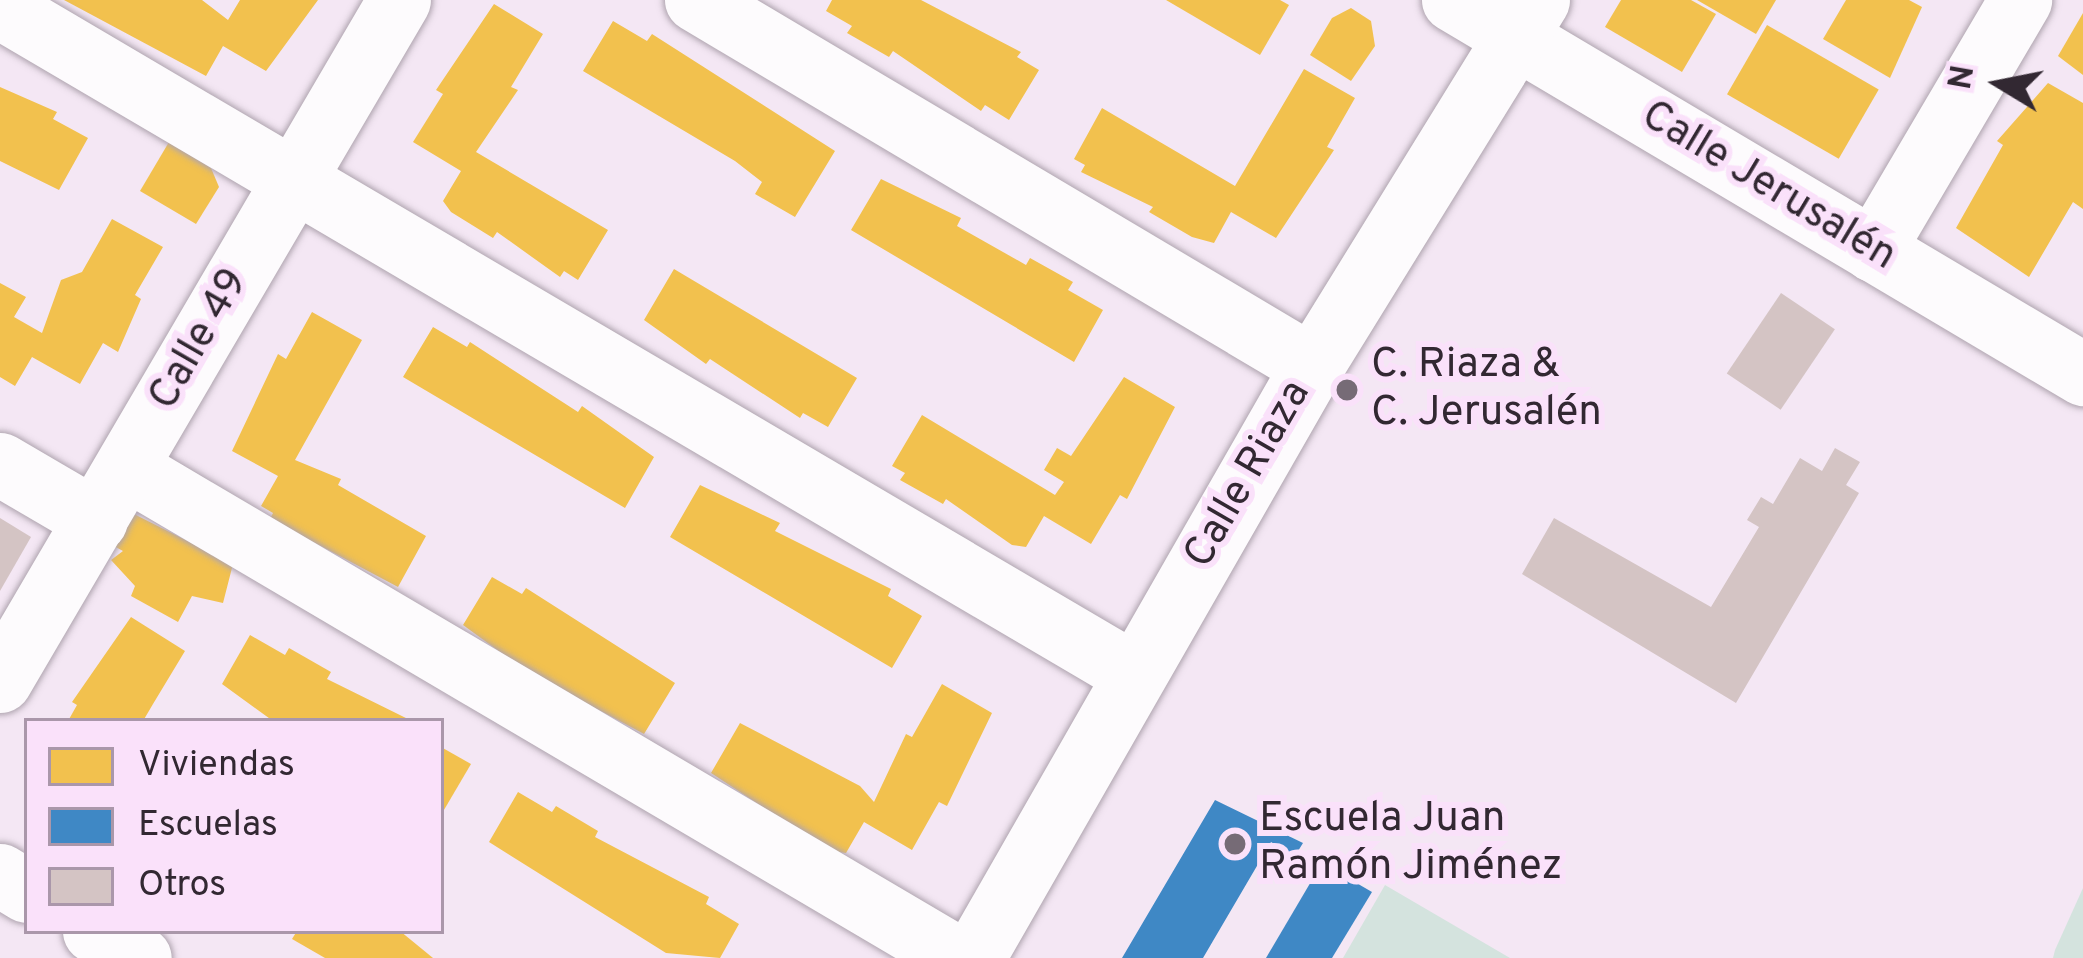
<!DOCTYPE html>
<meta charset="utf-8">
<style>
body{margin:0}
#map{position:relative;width:2083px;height:958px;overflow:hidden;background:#f4e7f4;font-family:Overpass,sans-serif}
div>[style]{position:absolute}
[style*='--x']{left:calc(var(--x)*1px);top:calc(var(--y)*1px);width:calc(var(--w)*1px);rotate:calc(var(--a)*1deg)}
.green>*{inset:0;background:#d4e3de}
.homes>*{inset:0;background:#f2c14e;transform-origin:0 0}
.schools>*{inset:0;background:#3f88c5}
.building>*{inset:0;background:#d4c4c4;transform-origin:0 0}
.roads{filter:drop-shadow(0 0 3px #afa4af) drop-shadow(0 0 3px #afa4af)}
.minor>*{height:63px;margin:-31.5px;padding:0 31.5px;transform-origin:31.5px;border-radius:31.5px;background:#fdfbfd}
.dots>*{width:33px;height:33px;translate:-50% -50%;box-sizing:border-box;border:6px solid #fae1fa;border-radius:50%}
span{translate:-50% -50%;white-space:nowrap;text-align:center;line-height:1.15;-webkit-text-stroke:12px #fae1fa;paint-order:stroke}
.street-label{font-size:42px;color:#322832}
.poi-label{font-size:42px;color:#322832}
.left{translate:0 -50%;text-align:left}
.legend{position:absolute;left:24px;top:718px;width:420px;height:216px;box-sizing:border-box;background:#fae1fa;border:3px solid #aa97aa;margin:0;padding:15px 21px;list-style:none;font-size:36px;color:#322832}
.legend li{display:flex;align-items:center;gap:24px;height:60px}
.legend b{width:60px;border:3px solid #aa97aa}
.north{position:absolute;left:1939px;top:24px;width:120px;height:120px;-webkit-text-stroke:9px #fae1fa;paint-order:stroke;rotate:280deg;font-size:33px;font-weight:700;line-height:48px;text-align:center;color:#322832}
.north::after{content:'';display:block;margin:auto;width:42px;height:54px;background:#322832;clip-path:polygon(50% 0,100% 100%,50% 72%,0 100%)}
</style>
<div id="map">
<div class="green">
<div style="clip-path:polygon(1385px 885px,1510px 958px,1343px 958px)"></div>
<div style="clip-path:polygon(2083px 888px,2083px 958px,2053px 958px,2055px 950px)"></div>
</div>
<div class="homes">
<div style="clip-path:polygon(64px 0,202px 0,228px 20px,240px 0,318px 0,266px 71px,223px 46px,206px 76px)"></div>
<div style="clip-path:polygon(832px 0,921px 0,1021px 52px,1017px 57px,1039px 70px,1009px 120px,985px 105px,981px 111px,893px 51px,889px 57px,847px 33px,852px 26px,826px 11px)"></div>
<div style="clip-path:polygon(1166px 0,1280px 0,1289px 5px,1260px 55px)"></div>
<div style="clip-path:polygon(1621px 0,1691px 0,1716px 14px,1682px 72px,1605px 27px)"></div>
<div style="clip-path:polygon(1697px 0,1776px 0,1756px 34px)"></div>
<div style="clip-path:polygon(1846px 0,1909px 0,1922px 7px,1890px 78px,1823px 39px)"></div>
<div style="clip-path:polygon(494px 4px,543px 34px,511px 87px,518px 90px,476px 152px,608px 230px,578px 280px,564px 271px,560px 277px,497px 232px,493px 238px,451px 212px,443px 201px,461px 171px,413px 142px,443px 94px,436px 90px)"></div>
<div style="clip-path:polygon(1351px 8px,1371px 21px,1375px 46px,1351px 81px,1310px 55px,1332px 18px)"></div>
<div style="clip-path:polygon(2083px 13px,2083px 75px,2058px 56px)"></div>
<div style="clip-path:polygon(613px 21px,647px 41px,652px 34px,835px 151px,795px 217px,755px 194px,762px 182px,735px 161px,583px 71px)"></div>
<div style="left:1767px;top:25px;width:129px;height:80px;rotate:30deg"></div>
<div style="clip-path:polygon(1304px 69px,1355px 98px,1327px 147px,1334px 150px,1276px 238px,1231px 212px,1214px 243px,1192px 237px,1149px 212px,1153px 207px,1081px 172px,1085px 165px,1074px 159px,1102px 108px,1235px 186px)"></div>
<div style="clip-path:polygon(2048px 83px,2083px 103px,2083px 209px,2073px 202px,2029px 277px,1956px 228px,2003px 145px,1997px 141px)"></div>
<div style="clip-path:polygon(0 87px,57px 112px,53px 119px,88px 138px,59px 190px,0 161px)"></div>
<div style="clip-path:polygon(169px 142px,211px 168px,219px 187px,196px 224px,140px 191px)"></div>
<div style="clip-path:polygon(881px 179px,961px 218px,957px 226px,1026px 265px,1030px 258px,1073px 282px,1068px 290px,1103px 310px,1074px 362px,851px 230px)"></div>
<div style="clip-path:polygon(112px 219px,163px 247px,135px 295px,141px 299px,118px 352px,103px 343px,80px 384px,32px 357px,15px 386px,0 377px,0 283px,26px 297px,14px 317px,42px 333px,61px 280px,82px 272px)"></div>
<div style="clip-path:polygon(674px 269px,857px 378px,828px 427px,803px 413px,800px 418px,710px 359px,706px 364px,644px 320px)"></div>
<div style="clip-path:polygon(312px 312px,362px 340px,295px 460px,341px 479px,338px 485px,426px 536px,398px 587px,270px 519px,273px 513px,261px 506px,278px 476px,232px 451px,278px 354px,286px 359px)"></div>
<div style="clip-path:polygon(433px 327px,467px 347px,470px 342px,578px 412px,582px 406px,654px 457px,625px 508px,403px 377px)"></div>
<div style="clip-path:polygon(1124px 377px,1175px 407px,1127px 499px,1120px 495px,1091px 544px,1044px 516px,1026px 547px,1012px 545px,946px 499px,943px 504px,900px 480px,905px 473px,892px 466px,922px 415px,1055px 495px,1064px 482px,1044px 470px,1057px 448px,1071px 456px)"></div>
<div style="clip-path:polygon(700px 485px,780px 523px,775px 531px,891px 589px,888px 596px,922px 616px,892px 668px,670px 537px)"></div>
<div style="clip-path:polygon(132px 513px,233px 564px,223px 603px,192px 596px,178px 622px,131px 596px,135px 586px,111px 560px,123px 551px,112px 545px)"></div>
<div style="clip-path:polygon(492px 577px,522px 594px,526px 588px,675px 683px,644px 734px,526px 671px,463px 625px)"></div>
<div style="clip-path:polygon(131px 617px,185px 651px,153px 704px,143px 721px,68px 721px,77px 705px,72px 702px)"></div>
<div style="clip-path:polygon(250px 635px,285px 655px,289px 648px,331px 672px,327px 679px,412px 721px,273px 721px,222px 684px)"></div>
<div style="clip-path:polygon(942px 684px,992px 713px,947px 806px,939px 802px,912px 850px,864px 822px,846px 853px,830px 851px,711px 773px,740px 723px,860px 786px,874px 802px,906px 734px,912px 737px)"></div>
<div style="clip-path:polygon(441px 747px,471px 764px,441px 815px)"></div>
<div style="clip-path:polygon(518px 792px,552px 812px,556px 806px,598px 831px,595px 837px,709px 897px,706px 904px,739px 924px,720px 958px,666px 953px,489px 842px)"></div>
<div style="clip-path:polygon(297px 931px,400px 931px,433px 958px,325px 958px,292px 939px)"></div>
</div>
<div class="schools">
<div style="clip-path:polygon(1215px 800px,1303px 843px,1295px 856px,1271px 842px,1203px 958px,1122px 958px)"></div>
<div style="clip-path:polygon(1322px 863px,1372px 892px,1332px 958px,1266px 958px)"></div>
</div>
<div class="building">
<div style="left:1781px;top:293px;width:65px;height:97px;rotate:34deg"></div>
<div style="clip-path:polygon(1835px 448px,1860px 462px,1846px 485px,1859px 493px,1736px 703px,1522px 574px,1554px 518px,1711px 607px,1759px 527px,1747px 520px,1761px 497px,1773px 504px,1800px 458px,1822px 471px)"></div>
<div style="clip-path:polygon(0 518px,31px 537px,0 591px)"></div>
</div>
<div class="roads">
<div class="minor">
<div style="--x:696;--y:0;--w:717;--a:30.72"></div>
<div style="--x:1453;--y:0;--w:733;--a:30.7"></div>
<div style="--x:0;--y:7;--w:1316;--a:30.46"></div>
<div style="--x:1873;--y:250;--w:290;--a:-59.5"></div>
<div style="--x:0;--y:464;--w:111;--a:30.3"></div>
<div style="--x:126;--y:468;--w:966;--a:30.5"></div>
<div style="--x:0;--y:681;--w:789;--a:-59.63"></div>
<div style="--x:0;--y:875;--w:31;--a:31"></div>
<div style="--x:94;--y:931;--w:53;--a:30.4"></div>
<div style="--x:973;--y:958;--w:682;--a:-60.2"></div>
<div style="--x:1312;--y:366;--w:430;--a:-58.3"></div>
</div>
</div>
<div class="dots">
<div style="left:1347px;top:390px;background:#766b76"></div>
<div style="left:1235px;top:844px;background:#766b76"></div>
</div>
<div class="street-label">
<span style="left:1768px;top:187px;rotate:31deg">Calle Jerusalén</span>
<span style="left:200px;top:340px;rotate:-60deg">Calle 49</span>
<span style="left:1249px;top:475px;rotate:-60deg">Calle Riaza</span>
</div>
<div class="poi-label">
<span class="left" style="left:1371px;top:390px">C. Riaza &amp;<br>C. Jerusalén</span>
<span class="left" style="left:1259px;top:844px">Escuela Juan<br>Ramón Jiménez</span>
</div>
<ul class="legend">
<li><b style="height:33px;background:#f2c14e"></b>Viviendas</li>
<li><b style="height:33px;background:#3f88c5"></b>Escuelas</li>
<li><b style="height:33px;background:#d4c4c4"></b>Otros</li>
</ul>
<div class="north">N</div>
</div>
